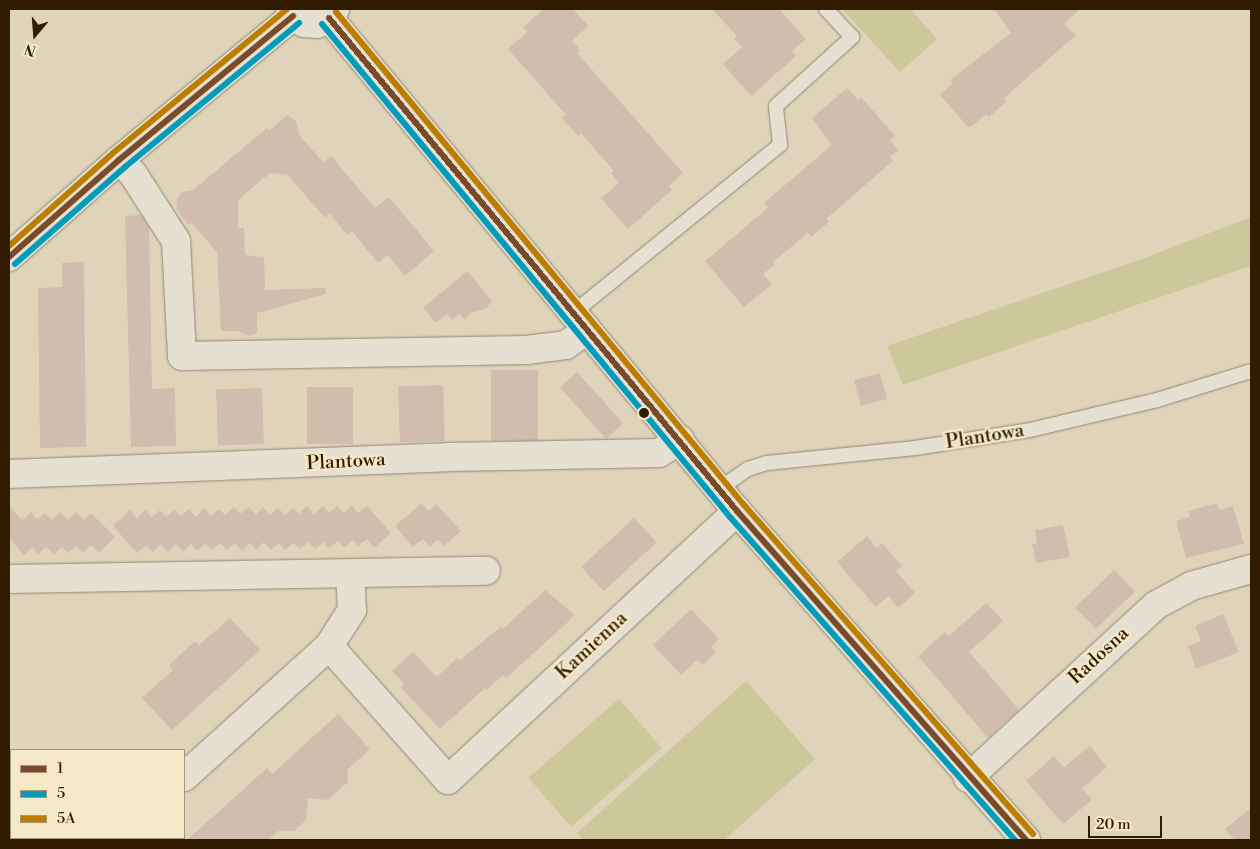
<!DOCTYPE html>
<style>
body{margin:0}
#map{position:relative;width:1260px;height:849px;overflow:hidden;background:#dfd4b9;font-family:"Libre Bodoni",serif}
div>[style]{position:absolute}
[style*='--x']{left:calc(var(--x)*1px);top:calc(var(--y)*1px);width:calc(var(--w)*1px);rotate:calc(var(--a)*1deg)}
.green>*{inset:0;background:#cdc89c;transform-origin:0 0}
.building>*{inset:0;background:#d1bdad;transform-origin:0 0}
.roads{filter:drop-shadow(0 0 1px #908774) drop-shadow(0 0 1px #908774)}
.service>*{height:14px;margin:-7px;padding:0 7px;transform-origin:7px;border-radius:7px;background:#e5e0d2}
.minor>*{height:28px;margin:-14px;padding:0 14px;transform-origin:14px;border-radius:14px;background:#e5e0d2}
.tertiary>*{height:28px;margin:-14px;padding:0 14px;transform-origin:14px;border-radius:14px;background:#e5e0d2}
.bus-1>*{height:6px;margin:-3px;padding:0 3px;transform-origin:3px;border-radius:3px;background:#7a4b2a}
.bus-2>*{height:6px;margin:-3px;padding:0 3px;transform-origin:3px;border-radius:3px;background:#059bba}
.bus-3>*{height:6px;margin:-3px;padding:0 3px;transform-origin:3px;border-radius:3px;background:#bc7d00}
.dots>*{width:14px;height:14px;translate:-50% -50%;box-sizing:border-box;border:2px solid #f5e8c7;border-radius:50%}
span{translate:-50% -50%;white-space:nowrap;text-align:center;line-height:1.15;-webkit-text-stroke:4.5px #f5e8c7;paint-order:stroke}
.street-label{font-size:19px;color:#311c01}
.frame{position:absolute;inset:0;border:10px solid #311c01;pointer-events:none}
.legend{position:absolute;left:10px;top:749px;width:175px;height:90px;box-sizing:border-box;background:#f5e8c7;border:1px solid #a79678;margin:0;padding:6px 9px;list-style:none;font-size:15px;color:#311c01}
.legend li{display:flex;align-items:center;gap:10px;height:25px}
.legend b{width:25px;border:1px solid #a79678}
.north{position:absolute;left:10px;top:10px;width:50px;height:50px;-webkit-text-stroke:4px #f5e8c7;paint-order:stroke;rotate:198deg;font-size:14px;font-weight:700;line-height:20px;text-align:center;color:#311c01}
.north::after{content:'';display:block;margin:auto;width:18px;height:22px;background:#311c01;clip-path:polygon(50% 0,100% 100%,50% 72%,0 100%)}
.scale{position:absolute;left:1088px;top:816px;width:74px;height:22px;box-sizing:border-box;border:2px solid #311c01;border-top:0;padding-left:6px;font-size:15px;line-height:18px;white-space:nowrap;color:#311c01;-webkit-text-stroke:4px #f5e8c7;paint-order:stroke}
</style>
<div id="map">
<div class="green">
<div style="clip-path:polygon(842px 9px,910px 9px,937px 39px,900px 72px)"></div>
<div style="clip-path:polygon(1251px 217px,1251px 266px,903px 385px,887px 346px,1142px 259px)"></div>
<div style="clip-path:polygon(746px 681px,815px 759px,724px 840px,583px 840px,577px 833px)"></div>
<div style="left:619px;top:699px;width:65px;height:120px;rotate:49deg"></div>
</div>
<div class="building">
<div style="clip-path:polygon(544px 9px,573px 9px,588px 26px,572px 41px,580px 50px,577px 53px,683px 173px,669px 186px,672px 190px,628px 229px,601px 198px,619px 183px,611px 173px,614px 171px,581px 133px,578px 136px,562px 118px,566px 115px,508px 49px,527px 32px,523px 27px)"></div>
<div style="clip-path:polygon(712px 9px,779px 9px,806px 39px,792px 51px,796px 56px,751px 96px,723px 64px,742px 47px,734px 39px,737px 36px)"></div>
<div style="clip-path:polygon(994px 9px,1080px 9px,1064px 24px,1076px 35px,1004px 98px,1007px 101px,989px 117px,986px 114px,969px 128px,940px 95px,953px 83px,950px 80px,1011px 33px)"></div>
<div style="clip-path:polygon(847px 88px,858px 100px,861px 97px,895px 136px,890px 140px,898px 150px,890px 157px,893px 161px,826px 219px,829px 222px,811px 237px,808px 233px,773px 262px,775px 264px,763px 274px,772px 284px,744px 307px,705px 261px,768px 208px,764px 203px,832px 145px,812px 118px)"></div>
<div style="clip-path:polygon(287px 115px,296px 121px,299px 135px,323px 162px,331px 156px,375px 208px,389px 197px,434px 251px,405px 276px,388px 255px,378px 263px,352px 231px,347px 235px,330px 214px,325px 218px,288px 175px,270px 173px,238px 200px,238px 228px,244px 228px,245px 255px,264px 257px,265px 290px,325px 288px,326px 294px,257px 313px,257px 333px,250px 336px,237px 331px,221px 331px,217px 252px,192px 223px,189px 225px,176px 209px,177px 199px,182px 192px,193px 190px,267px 128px,270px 130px)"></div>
<div style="clip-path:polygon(141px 215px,149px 227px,152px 389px,175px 388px,176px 446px,131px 447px,125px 216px)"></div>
<div style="clip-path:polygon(84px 262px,86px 447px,40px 448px,38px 288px,62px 287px,62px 263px)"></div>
<div style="clip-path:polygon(467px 271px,492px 301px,486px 309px,471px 313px,464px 319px,460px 314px,452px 320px,447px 314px,436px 323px,423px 308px)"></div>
<div style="left:491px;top:370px;width:47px;height:71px"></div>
<div style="left:577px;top:372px;width:69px;height:23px;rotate:48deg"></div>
<div style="left:880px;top:373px;width:27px;height:27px;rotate:75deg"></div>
<div style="left:443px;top:385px;width:56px;height:45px;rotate:88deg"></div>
<div style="left:307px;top:387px;width:46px;height:57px"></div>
<div style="left:262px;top:388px;width:56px;height:46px;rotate:88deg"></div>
<div style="clip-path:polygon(422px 503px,428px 511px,436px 504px,461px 531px,444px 546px,438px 539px,430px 547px,423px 539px,413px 547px,395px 526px)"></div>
<div style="clip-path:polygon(1217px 503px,1219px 510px,1233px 506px,1244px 544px,1186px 558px,1176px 521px,1190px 517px,1188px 511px)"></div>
<div style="clip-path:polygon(9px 506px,22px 520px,31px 512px,37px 519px,45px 513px,52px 520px,60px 512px,68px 520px,76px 512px,84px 520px,91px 513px,115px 537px,99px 553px,91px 545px,83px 553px,76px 546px,68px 553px,62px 547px,54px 554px,46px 547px,38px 554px,32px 547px,24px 555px,9px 538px)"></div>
<div style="clip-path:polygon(307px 506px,314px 514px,323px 506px,329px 513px,337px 506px,344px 513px,352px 506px,358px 513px,367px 506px,391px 533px,374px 548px,367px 539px,358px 546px,353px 540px,344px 548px,338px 541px,329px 548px,324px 542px,315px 549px,309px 542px,300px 549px,294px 543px,285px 550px,279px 543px,271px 550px,264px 542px,256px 550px,250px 543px,242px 551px,235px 543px,227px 550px,220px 543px,212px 550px,205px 544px,197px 551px,191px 544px,183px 552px,176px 544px,168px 552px,161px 545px,153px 552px,146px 545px,137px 553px,113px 526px,130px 510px,137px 518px,145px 510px,152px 517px,160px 510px,166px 517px,175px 509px,181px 516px,189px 509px,196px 517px,204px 508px,211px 516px,219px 509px,225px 515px,234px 507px,240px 514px,249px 507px,256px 515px,263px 507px,270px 515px,278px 508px,285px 515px,293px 508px,299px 514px)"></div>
<div style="left:634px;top:518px;width:33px;height:72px;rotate:47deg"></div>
<div style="clip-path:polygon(1063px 525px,1070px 557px,1036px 563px,1032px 544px,1037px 543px,1035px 530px)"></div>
<div style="clip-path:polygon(867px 536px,877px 548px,882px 543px,902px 566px,896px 571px,915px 593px,898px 608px,889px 596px,876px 607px,837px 562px)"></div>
<div style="left:1114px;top:570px;width:30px;height:54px;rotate:46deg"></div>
<div style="clip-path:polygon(545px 590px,574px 614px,567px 623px,506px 678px,503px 675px,487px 690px,485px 688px,440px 729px,401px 688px,404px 684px,392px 671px,413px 652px,437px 677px,457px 658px,460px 660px,501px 627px,503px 629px)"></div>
<div style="clip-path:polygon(986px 603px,1003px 621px,969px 652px,1019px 710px,988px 738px,918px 656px,945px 632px,949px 636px)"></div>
<div style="clip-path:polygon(691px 609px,719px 639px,711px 647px,716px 652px,703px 665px,697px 660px,681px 675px,653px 645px)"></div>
<div style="clip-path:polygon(1223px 614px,1239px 652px,1196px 669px,1188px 646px,1201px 641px,1195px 626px)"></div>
<div style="clip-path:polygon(230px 618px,260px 650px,172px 730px,142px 698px,173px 670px,169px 665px,195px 641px,199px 645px)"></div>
<div style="clip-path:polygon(338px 714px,370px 749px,347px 770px,348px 782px,328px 800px,308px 798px,306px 820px,294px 831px,278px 831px,268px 840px,187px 840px,267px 768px,272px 774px)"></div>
<div style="clip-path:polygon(1090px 746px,1107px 767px,1082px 788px,1092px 800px,1063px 824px,1026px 781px,1054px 756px,1064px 767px)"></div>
<div style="clip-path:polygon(1251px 808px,1251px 840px,1235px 840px,1225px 829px)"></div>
</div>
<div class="roads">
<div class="service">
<div style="--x:573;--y:313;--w:267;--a:-39.1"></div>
<div style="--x:780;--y:145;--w:39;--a:-96"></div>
<div style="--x:776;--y:106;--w:103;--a:-42.2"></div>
<div style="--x:852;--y:37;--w:38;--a:-133"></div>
<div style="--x:719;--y:489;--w:35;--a:-35"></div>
<div style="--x:748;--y:469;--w:20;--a:-18"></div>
<div style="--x:767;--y:463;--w:149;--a:-5.8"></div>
<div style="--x:915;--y:448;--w:116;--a:-8.9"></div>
<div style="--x:1030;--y:430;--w:130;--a:-13.3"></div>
<div style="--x:1157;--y:400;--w:98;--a:-17.1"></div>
</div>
<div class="minor">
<div style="--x:119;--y:160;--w:20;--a:45"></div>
<div style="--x:133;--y:174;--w:80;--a:57.3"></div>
<div style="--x:176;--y:241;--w:115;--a:87"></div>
<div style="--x:182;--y:356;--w:344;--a:-1"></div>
<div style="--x:526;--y:350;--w:40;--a:-7.1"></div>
<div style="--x:566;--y:345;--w:26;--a:-36"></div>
<div style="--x:9;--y:257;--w:147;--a:-41.4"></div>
<div style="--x:119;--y:160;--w:226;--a:-39.6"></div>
<div style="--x:9;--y:474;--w:439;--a:-2.2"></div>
<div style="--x:448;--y:457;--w:211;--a:-1.1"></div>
<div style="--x:659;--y:453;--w:25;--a:-32"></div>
<div style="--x:9;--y:579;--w:477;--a:-1"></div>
<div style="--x:329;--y:646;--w:179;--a:48.4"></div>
<div style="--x:448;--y:780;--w:395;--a:-42.9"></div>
<div style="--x:184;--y:777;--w:195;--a:-42.1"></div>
<div style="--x:329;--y:646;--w:43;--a:-57.4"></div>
<div style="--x:352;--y:610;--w:36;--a:-93"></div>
<div style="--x:968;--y:778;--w:255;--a:-42.6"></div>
<div style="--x:1156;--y:605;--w:40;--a:-28"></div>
<div style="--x:1191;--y:586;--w:62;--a:-15.8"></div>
<div style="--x:114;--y:840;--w:4;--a:-34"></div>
</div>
<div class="tertiary">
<div style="--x:290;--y:9;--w:8;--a:67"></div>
<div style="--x:293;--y:16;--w:13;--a:32"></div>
<div style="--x:304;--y:23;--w:13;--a:4"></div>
<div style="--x:317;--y:24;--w:13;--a:-27"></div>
<div style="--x:329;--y:18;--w:11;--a:-56"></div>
<div style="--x:329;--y:18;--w:640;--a:50.39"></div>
<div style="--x:737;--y:511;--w:438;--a:48.7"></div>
</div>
</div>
<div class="bus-1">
<div style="--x:329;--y:18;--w:640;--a:50.39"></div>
<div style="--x:737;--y:511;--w:438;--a:48.7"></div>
<div style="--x:9;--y:257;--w:147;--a:-41.4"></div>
<div style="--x:119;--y:160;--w:226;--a:-39.6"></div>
</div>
<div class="bus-2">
<div style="--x:322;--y:24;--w:640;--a:50.39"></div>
<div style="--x:730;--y:517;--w:431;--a:48.6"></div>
<div style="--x:15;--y:264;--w:147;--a:-41.4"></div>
<div style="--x:125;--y:167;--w:226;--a:-39.6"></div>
</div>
<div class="bus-3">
<div style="--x:336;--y:12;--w:640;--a:50.39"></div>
<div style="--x:744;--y:505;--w:438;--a:48.7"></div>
<div style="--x:9;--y:246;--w:140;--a:-41.8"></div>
<div style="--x:113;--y:153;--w:226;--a:-39.6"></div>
</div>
<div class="dots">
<div style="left:644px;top:413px;background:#311c01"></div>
</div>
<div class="street-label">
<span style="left:985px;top:437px;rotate:-9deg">Plantowa</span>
<span style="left:346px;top:462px;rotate:-3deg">Plantowa</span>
<span style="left:592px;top:646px;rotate:-43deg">Kamienna</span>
<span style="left:1099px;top:656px;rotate:-43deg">Radosna</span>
</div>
<div class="frame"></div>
<ul class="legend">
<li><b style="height:6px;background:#7a4b2a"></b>1</li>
<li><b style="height:6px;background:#059bba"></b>5</li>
<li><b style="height:6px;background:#bc7d00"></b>5A</li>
</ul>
<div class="north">N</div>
<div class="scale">20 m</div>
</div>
